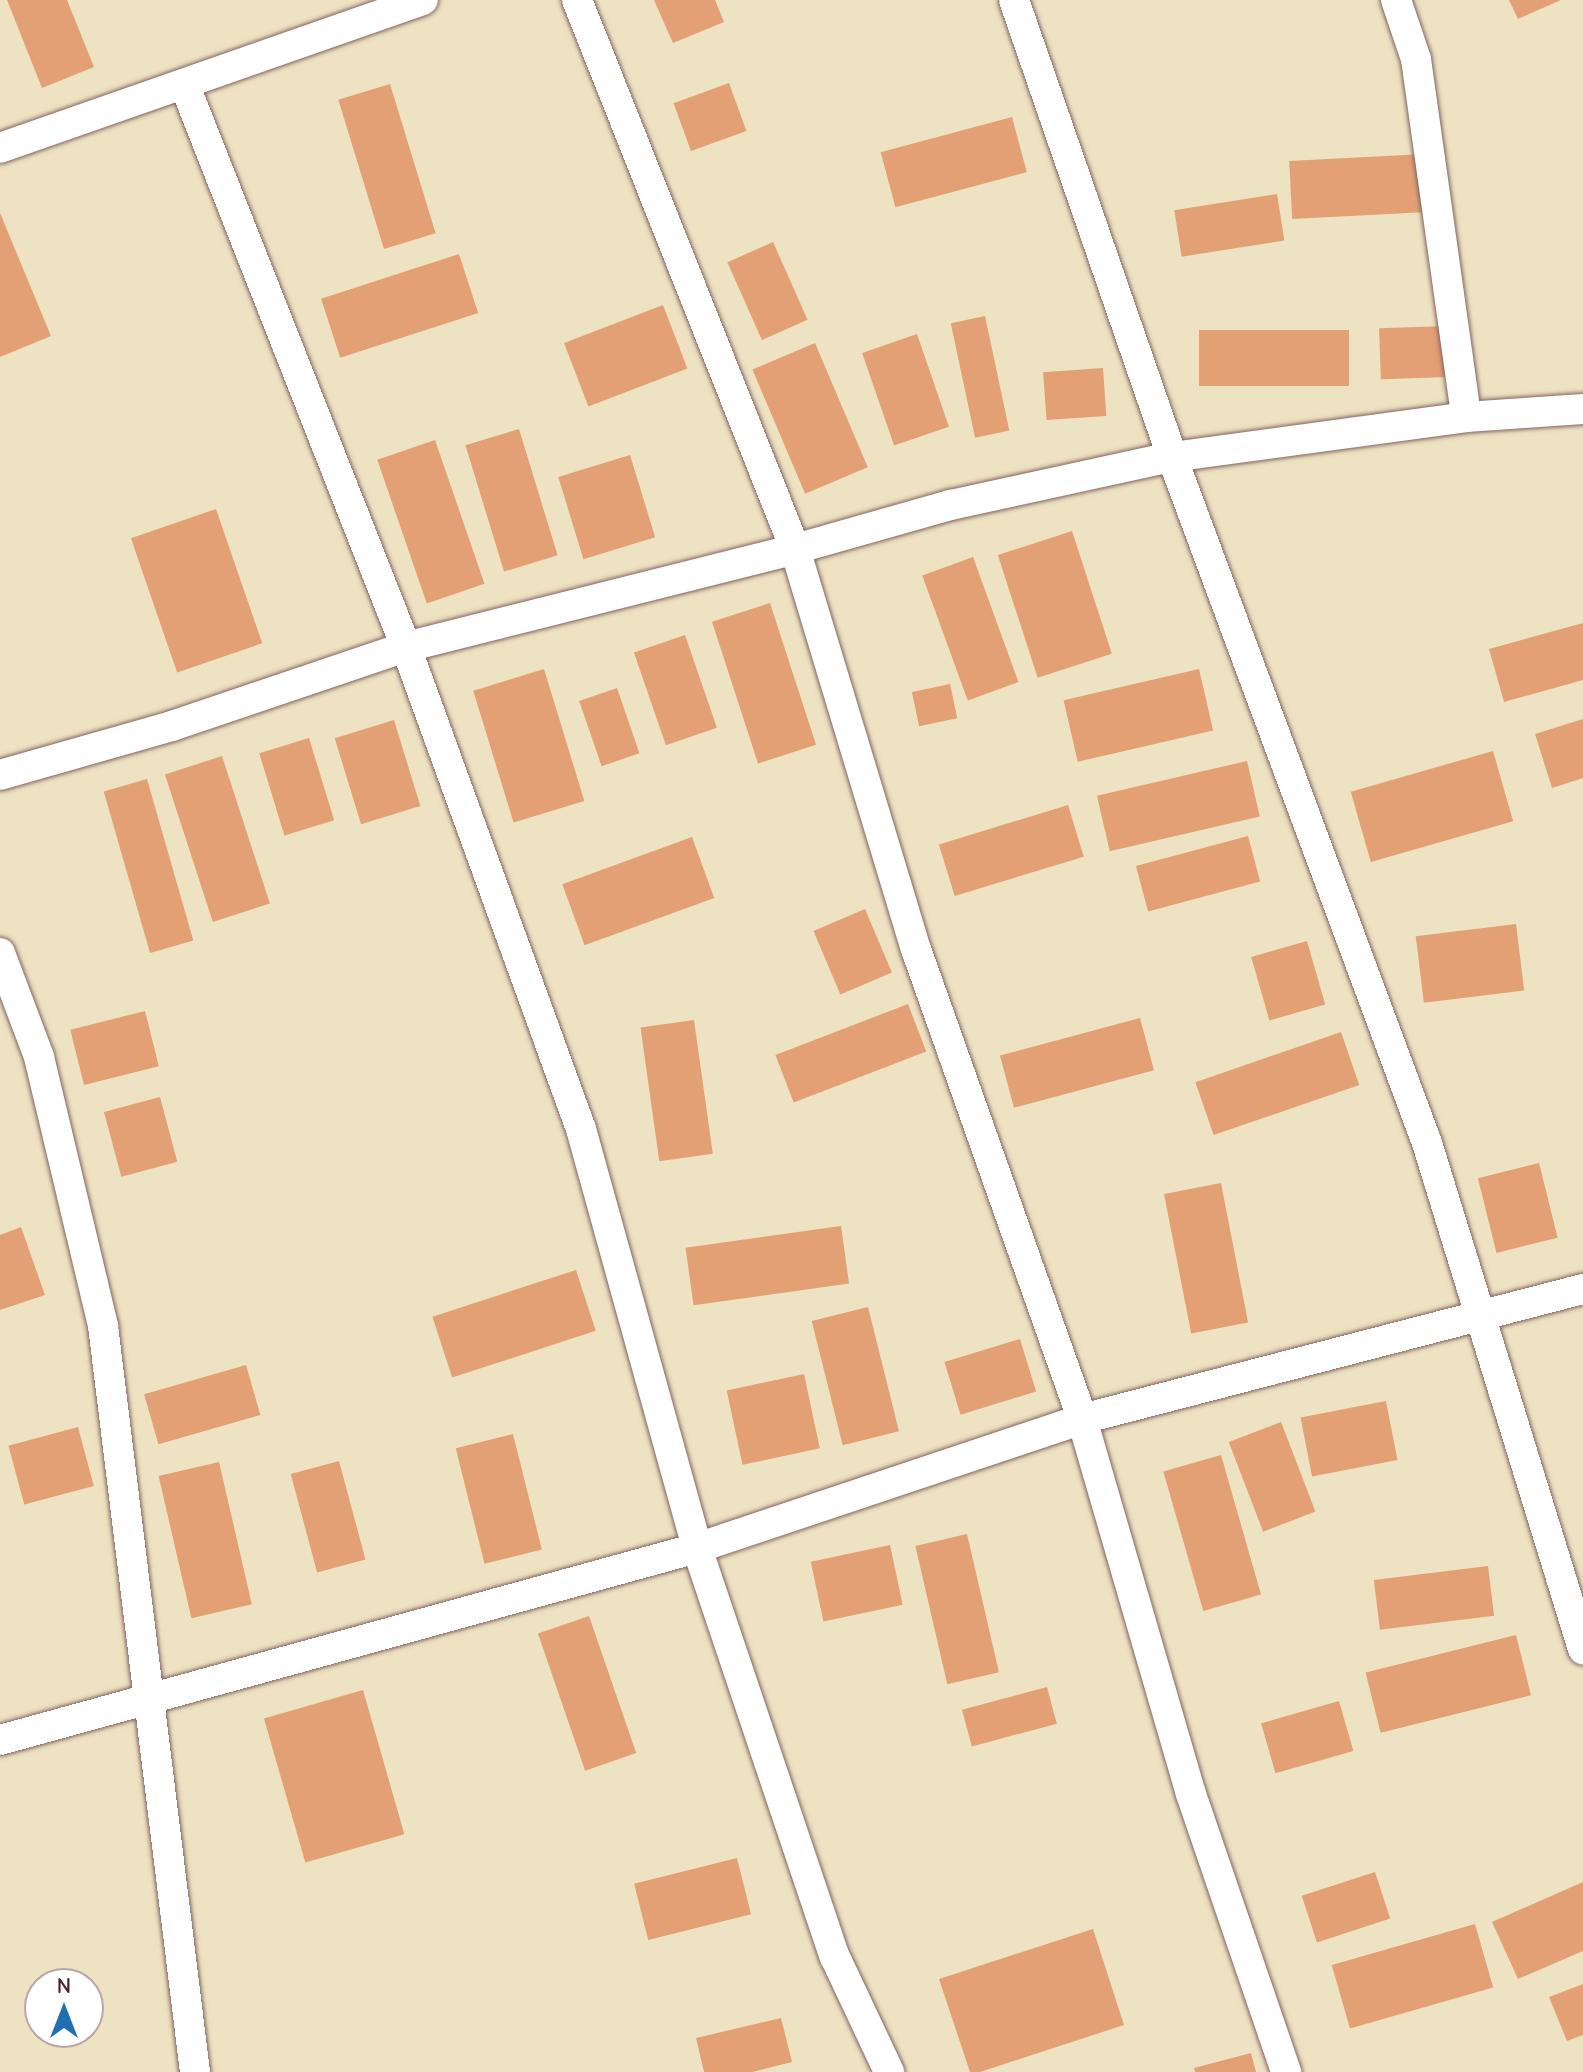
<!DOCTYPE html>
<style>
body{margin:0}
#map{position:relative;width:1583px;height:2072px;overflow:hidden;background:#ede2c2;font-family:"Comic Neue",sans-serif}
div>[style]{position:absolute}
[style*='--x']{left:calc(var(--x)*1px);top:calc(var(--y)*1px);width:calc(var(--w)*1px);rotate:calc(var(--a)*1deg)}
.building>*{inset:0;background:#e3a075;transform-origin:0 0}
.roads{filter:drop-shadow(0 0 2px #836360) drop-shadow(0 0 2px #836360)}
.minor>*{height:30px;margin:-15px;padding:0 15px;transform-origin:15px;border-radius:15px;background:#fff}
span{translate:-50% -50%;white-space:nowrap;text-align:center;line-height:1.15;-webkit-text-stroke:6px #fff;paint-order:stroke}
.north{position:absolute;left:24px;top:1968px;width:80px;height:80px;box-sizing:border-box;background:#fff;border:2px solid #b7a5aa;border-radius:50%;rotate:0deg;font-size:22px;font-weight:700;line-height:32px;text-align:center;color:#4a1f2b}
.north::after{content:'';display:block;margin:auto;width:28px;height:36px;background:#1f6fb2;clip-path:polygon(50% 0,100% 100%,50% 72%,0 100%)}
</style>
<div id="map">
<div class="building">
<div style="clip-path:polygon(7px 0,67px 0,94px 67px,42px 88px)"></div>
<div style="clip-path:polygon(654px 0,715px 0,724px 22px,673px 43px)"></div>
<div style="clip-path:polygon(1509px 0,1561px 0,1518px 19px)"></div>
<div style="left:729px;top:83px;width:51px;height:59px;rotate:70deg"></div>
<div style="left:390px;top:84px;width:156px;height:54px;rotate:73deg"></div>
<div style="left:1012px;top:117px;width:57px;height:136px;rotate:75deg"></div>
<div style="left:1424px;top:154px;width:58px;height:135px;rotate:87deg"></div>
<div style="left:1277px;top:194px;width:47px;height:104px;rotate:81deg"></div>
<div style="clip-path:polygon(0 213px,51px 336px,0 357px)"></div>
<div style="left:773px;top:242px;width:85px;height:50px;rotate:66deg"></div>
<div style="left:459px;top:254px;width:62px;height:145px;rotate:72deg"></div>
<div style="left:663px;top:305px;width:68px;height:106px;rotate:69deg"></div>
<div style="left:985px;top:316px;width:117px;height:35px;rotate:78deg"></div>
<div style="left:1447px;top:326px;width:51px;height:68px;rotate:88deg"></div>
<div style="left:1199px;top:330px;width:150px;height:56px"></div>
<div style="left:917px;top:334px;width:98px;height:58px;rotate:71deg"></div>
<div style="left:815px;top:343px;width:135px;height:68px;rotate:67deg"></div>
<div style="left:1103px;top:368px;width:48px;height:60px;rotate:86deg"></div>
<div style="left:519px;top:429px;width:132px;height:56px;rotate:73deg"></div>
<div style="left:435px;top:440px;width:152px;height:61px;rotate:71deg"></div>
<div style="left:630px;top:455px;width:86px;height:75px;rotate:73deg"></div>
<div style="left:216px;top:509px;width:142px;height:90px;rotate:71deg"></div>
<div style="left:1072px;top:531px;width:129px;height:78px;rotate:72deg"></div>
<div style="left:973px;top:557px;width:133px;height:54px;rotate:70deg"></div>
<div style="left:770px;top:603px;width:149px;height:61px;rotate:72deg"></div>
<div style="clip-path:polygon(1583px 623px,1583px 680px,1504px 702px,1489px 649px)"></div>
<div style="left:685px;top:635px;width:98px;height:54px;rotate:71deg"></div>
<div style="left:544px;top:669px;width:138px;height:74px;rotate:73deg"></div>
<div style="left:1199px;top:669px;width:63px;height:139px;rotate:77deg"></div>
<div style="left:950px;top:684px;width:35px;height:39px;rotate:78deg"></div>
<div style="left:617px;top:688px;width:69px;height:40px;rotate:71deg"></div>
<div style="clip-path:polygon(1583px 719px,1583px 778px,1552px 788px,1535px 734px)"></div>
<div style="left:394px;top:720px;width:90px;height:62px;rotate:73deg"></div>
<div style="left:309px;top:738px;width:86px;height:52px;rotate:73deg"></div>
<div style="left:1493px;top:751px;width:73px;height:148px;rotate:74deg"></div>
<div style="left:222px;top:756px;width:155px;height:60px;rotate:72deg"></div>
<div style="left:1247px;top:761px;width:57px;height:154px;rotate:77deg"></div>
<div style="left:147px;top:779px;width:168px;height:45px;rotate:74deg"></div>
<div style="left:1068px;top:805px;width:54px;height:135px;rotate:73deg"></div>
<div style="left:1248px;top:836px;width:47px;height:116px;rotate:75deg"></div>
<div style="left:692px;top:837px;width:65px;height:138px;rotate:70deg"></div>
<div style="left:865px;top:909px;width:69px;height:56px;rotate:67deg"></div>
<div style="left:1516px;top:924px;width:67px;height:101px;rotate:83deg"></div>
<div style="left:1307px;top:941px;width:66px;height:58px;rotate:74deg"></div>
<div style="left:908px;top:1004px;width:51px;height:142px;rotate:69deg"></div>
<div style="left:145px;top:1011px;width:57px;height:77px;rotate:76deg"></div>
<div style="left:1140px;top:1018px;width:54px;height:145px;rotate:75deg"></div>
<div style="left:694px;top:1020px;width:135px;height:54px;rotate:82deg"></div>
<div style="left:1341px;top:1032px;width:56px;height:154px;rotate:71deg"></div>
<div style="left:160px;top:1097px;width:67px;height:58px;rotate:75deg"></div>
<div style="left:1539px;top:1163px;width:77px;height:63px;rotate:76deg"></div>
<div style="left:1221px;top:1183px;width:142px;height:58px;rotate:79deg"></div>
<div style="left:841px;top:1226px;width:58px;height:157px;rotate:82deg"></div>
<div style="clip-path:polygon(21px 1227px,45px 1295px,0 1310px,0 1235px)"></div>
<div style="left:576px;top:1270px;width:64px;height:151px;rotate:72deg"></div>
<div style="left:868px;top:1307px;width:128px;height:58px;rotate:76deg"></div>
<div style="left:1020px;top:1339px;width:55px;height:79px;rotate:73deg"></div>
<div style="left:246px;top:1365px;width:52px;height:106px;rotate:74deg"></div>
<div style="left:804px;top:1374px;width:76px;height:79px;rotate:78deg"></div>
<div style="left:1386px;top:1401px;width:60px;height:87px;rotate:79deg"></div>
<div style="left:1281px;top:1422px;width:96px;height:56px;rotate:69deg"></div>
<div style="left:78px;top:1427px;width:61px;height:72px;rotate:75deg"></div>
<div style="left:513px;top:1434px;width:119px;height:59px;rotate:76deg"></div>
<div style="left:1221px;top:1455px;width:145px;height:60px;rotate:74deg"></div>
<div style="left:339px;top:1461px;width:102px;height:50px;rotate:75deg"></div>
<div style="left:219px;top:1462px;width:146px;height:62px;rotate:77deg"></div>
<div style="left:967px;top:1534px;width:142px;height:53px;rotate:77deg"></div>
<div style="left:890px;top:1545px;width:61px;height:81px;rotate:78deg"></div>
<div style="left:1488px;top:1566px;width:50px;height:115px;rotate:83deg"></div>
<div style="left:589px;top:1616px;width:145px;height:54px;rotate:71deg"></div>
<div style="left:1516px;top:1635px;width:62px;height:155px;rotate:76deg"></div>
<div style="left:1047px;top:1687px;width:38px;height:88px;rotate:75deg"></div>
<div style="left:363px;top:1690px;width:150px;height:103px;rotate:74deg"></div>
<div style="left:1339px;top:1701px;width:52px;height:81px;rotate:74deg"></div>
<div style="left:737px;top:1858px;width:58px;height:106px;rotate:76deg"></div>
<div style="left:1375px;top:1872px;width:49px;height:77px;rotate:72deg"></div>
<div style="clip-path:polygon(1583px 1882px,1583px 1951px,1518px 1979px,1492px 1922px)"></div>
<div style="left:1475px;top:1924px;width:66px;height:149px;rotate:74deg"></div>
<div style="clip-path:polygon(1093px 1929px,1124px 2025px,980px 2072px,970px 2072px,939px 1979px)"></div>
<div style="clip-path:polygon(1583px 1984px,1583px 2035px,1567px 2041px,1549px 1997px)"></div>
<div style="clip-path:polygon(781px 2018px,792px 2062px,752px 2072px,704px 2072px,696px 2038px)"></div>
<div style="clip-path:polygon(1251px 2053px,1256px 2072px,1195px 2072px,1194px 2068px)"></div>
</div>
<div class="roads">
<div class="minor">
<div style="--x:577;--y:0;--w:591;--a:68.34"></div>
<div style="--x:795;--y:549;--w:421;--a:73.2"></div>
<div style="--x:917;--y:952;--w:495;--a:70.5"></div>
<div style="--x:1082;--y:1419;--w:391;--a:73.8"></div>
<div style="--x:1191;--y:1794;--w:294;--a:71.1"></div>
<div style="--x:1014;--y:0;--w:484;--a:70.9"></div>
<div style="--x:1172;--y:457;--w:732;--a:69.61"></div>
<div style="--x:1427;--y:1143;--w:530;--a:72.87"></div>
<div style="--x:1396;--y:0;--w:62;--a:71.3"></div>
<div style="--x:1416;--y:59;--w:361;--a:82"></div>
<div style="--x:185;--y:86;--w:603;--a:68.5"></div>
<div style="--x:406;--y:647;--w:513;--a:70.05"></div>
<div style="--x:581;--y:1129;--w:435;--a:74.5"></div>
<div style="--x:697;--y:1548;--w:432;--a:71.4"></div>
<div style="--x:835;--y:1957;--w:127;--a:64.8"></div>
<div style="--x:0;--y:148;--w:448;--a:-19.3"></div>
<div style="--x:0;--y:775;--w:179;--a:-15.9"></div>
<div style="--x:172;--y:726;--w:247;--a:-18.7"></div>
<div style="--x:406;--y:647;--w:401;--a:-14.1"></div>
<div style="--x:795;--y:549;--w:162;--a:-15.8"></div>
<div style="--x:951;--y:505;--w:226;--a:-12.3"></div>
<div style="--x:1172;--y:457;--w:297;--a:-7.7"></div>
<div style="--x:1466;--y:417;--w:117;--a:-3.9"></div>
<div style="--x:0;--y:953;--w:111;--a:69.4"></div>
<div style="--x:39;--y:1057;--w:277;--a:76.6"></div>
<div style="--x:103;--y:1326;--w:752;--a:82.97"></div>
<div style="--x:0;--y:1740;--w:723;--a:-15.4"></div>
<div style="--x:697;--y:1548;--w:406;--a:-18.5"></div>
<div style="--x:1082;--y:1419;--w:518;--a:-14.55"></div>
</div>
</div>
<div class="north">N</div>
</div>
